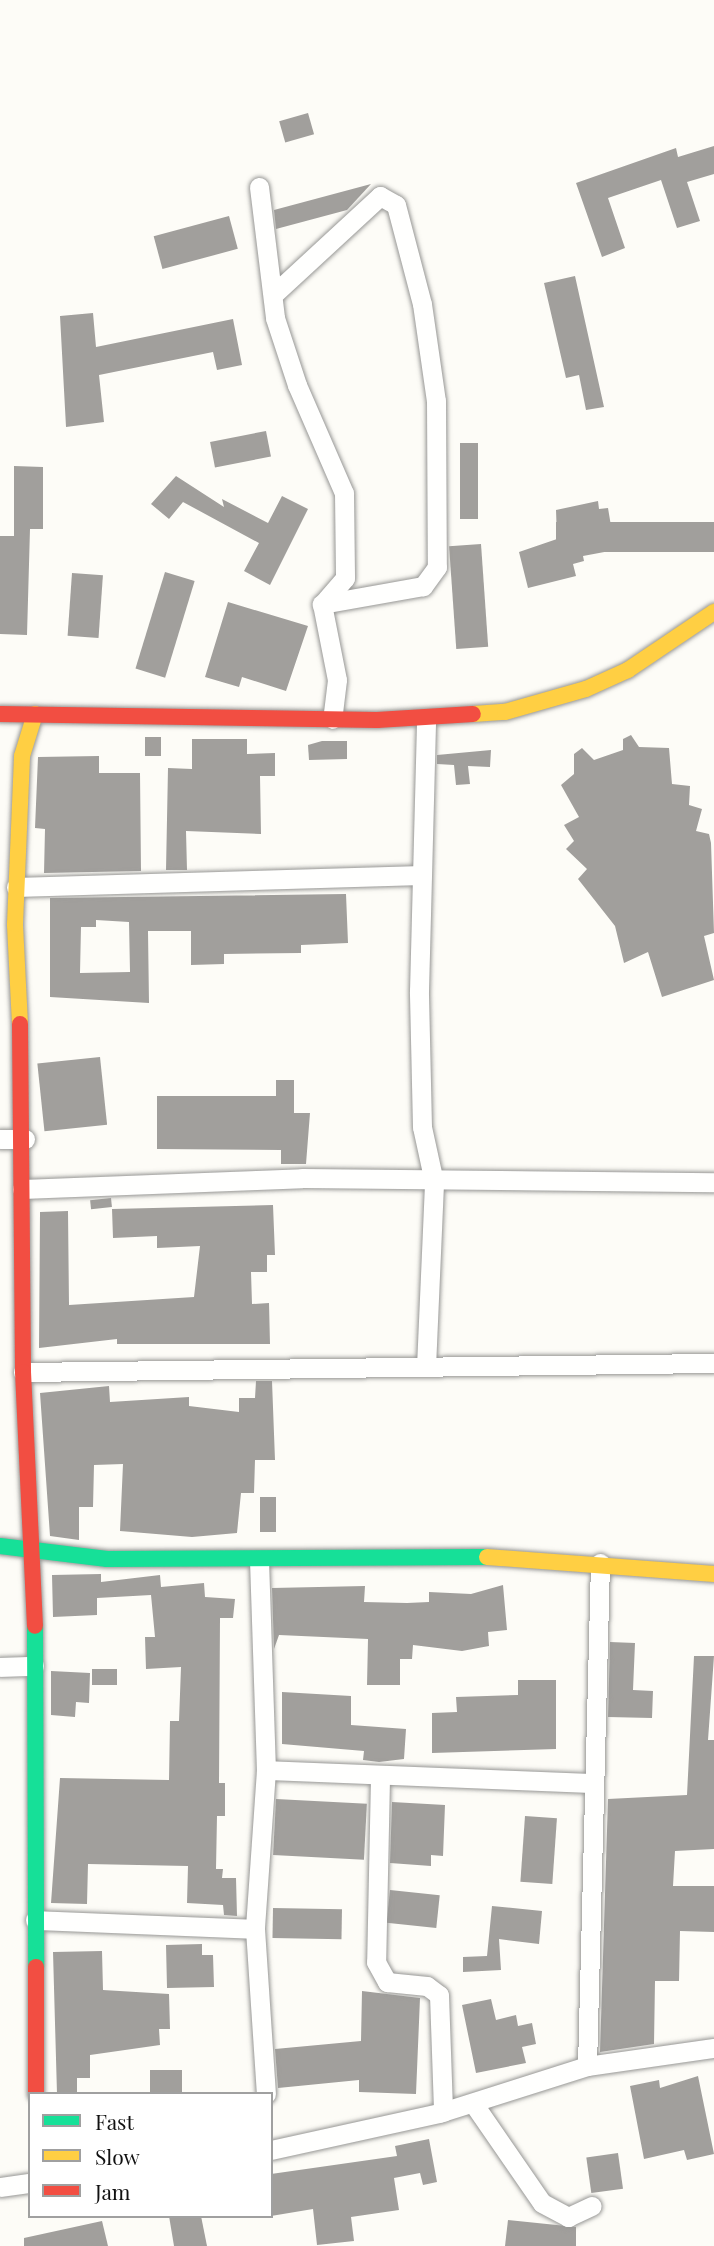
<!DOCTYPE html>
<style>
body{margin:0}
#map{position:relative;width:714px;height:2246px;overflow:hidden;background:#fdfcf7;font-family:"Playfair Display",serif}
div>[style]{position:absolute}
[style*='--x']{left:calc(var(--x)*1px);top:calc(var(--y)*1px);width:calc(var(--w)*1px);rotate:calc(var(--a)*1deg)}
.building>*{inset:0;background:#a19f9c;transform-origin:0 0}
.roads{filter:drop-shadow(0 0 2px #979795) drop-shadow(0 0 2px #979795)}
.street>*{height:19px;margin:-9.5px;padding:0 9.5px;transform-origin:9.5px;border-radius:9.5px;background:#fffffe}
.fast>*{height:16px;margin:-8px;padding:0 8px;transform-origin:8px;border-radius:8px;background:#16e098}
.slow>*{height:16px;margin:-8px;padding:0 8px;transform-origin:8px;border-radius:8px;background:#ffcf43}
.jam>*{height:16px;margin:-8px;padding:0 8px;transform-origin:8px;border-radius:8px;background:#f24e42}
span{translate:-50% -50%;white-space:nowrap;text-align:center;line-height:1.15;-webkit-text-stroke:7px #fff;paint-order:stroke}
.legend{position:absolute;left:28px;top:2092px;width:245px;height:126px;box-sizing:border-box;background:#fff;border:2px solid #a0a0a0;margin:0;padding:9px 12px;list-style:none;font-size:21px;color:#111}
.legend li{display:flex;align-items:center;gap:14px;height:35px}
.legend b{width:35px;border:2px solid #a0a0a0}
</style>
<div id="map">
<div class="building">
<div style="left:308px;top:113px;width:22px;height:30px;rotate:74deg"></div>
<div style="clip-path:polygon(714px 146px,714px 174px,687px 182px,700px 221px,677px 228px,661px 180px,608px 198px,625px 248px,602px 257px,576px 183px,676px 148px,678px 157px)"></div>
<div style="clip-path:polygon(371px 184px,347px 210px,276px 229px,274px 210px)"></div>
<div style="left:229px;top:216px;width:34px;height:78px;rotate:75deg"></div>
<div style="clip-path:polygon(575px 276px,604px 407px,586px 410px,579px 375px,566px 378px,544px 283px)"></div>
<div style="clip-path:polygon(93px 313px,96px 347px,233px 319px,242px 365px,217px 370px,213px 352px,99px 375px,104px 422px,66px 427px,60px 316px)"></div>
<div style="left:266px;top:431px;width:26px;height:57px;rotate:79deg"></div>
<div style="left:460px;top:443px;width:18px;height:76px"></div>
<div style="clip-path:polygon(14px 466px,43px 467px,43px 529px,30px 529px,27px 635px,0 634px,0 536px,14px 536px)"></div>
<div style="clip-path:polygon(176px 476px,224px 507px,222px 499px,268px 523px,282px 496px,308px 509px,270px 585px,244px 571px,259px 543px,183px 502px,169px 519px,151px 504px)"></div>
<div style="clip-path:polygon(598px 501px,599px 509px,608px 508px,615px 550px,583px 556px,584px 561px,573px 564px,576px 576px,528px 588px,519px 552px,557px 539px,556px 510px)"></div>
<div style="left:714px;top:522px;width:30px;height:158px;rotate:90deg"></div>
<div style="left:481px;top:544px;width:103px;height:32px;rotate:86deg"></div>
<div style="left:165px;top:572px;width:31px;height:101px;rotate:17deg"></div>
<div style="left:72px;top:573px;width:31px;height:63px;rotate:4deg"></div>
<div style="clip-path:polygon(228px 602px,308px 626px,286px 691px,242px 677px,239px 687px,205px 677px)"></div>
<div style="clip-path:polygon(631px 735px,639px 747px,669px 748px,672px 784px,690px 786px,689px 805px,702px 809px,696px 831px,709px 834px,711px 843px,714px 933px,704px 936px,714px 980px,662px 997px,648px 952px,624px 963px,615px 926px,578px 879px,587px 869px,566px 849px,574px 841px,564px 825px,579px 817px,561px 785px,574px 774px,574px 754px,582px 748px,594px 760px,623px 750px,623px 739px)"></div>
<div style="left:145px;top:737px;width:16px;height:19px"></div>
<div style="clip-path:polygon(192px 739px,247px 739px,247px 754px,275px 753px,275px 776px,260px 776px,261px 834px,186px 831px,187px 870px,166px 870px,168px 768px,192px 769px)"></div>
<div style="clip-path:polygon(322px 741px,347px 741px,347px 759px,309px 760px,308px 745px)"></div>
<div style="clip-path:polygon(491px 750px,490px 767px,468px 766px,470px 784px,456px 785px,454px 765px,437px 764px,437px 755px)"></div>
<div style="clip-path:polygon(99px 756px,99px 773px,140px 773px,141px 871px,44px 873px,45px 829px,35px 828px,38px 757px)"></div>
<div style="clip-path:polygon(evenodd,346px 894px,348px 943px,301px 945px,301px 953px,224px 954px,224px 964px,191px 965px,191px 931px,148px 931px,149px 1003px,50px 997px,50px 898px,346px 894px,96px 920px,129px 922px,130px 972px,80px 973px,81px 927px,96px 927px,96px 920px)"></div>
<div style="left:100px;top:1057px;width:68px;height:63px;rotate:84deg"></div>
<div style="clip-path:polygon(276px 1080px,294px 1080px,294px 1113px,310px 1113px,306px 1164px,281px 1164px,281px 1150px,157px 1149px,157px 1096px,276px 1096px)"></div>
<div style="left:111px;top:1198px;width:9px;height:21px;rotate:84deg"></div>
<div style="clip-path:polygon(273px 1205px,275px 1255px,267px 1255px,267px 1272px,251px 1272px,252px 1304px,269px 1303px,270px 1344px,117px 1344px,117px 1339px,39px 1348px,40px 1212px,68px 1211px,69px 1305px,194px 1297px,200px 1246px,157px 1248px,157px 1236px,113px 1238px,112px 1209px)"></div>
<div style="clip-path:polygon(256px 1381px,272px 1381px,275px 1460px,255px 1460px,254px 1493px,241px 1493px,237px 1533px,192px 1537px,120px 1531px,123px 1464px,94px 1465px,93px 1507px,79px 1507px,79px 1540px,50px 1536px,40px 1393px,109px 1386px,110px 1402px,189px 1397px,189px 1406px,239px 1412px,239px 1398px,255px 1398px)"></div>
<div style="left:260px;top:1497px;width:16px;height:35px"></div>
<div style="clip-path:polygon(101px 1574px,101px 1582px,160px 1575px,161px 1587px,204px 1583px,205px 1597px,235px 1599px,233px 1618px,220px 1618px,219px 1783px,225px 1783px,225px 1816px,217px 1816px,216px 1869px,223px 1869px,222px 1878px,236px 1878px,237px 1916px,224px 1915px,223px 1905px,187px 1903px,188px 1866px,88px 1864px,87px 1904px,51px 1903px,60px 1778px,169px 1780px,170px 1721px,179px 1721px,181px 1667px,146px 1669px,145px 1637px,155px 1637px,151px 1595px,97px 1598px,97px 1615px,53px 1617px,52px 1575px)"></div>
<div style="clip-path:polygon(503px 1585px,507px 1630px,488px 1632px,489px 1646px,462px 1651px,413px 1645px,412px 1659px,400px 1659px,400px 1685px,367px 1685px,368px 1639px,279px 1635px,274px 1649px,272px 1588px,365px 1586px,364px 1602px,407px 1603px,429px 1602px,429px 1592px,471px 1594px)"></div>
<div style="clip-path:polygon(610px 1642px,635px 1643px,633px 1690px,653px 1691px,652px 1718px,608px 1717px)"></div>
<div style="clip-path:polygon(694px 1656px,714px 1656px,708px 1740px,714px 1740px,714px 1849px,675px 1851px,673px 1886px,714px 1886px,714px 1932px,680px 1931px,679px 1981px,655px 1981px,654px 2044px,600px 2052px,608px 1799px,687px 1795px)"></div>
<div style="left:92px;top:1669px;width:25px;height:16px"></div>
<div style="clip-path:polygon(51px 1671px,90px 1673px,89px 1703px,76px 1702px,75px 1717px,51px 1715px)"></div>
<div style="clip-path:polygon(518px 1680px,556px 1680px,556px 1749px,432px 1753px,432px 1713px,457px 1712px,456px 1697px,518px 1695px)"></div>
<div style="clip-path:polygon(282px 1692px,351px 1696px,351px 1725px,406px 1729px,404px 1759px,379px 1762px,363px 1760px,364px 1751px,282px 1744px)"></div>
<div style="left:276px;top:1799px;width:91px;height:56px;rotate:3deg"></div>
<div style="clip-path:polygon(392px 1802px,445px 1805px,443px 1856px,431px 1855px,431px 1866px,390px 1863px)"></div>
<div style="left:525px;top:1816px;width:32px;height:66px;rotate:4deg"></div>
<div style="left:390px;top:1890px;width:50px;height:33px;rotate:6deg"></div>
<div style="clip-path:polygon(492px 1906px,542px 1911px,539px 1944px,499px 1939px,501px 1970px,463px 1972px,463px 1957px,487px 1956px)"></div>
<div style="left:273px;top:1908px;width:69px;height:30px;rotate:1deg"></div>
<div style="clip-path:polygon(202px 1944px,202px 1955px,213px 1955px,214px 1987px,167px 1988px,166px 1945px)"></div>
<div style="clip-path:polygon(102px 1951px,103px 1990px,169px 1994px,170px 2029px,159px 2029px,160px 2045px,90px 2055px,90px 2078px,77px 2078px,77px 2094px,57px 2094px,53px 1952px)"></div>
<div style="clip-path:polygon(362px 1991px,420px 1998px,416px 2094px,359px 2092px,359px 2080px,278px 2088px,275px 2049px,361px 2041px)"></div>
<div style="clip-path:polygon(491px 1999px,496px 2020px,516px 2015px,518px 2026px,532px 2023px,536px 2044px,522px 2047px,526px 2063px,476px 2073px,462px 2005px)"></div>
<div style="left:182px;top:2070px;width:24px;height:32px;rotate:90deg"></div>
<div style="clip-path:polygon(698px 2076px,714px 2154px,687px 2160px,684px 2150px,644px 2159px,630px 2086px,659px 2080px,660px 2088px)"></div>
<div style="clip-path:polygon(429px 2139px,437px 2182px,423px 2185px,420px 2173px,394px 2178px,399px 2210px,351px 2217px,354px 2241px,317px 2245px,313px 2209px,271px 2216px,271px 2174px,397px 2156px,395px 2146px)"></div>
<div style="left:618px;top:2153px;width:36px;height:32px;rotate:82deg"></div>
<div style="clip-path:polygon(169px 2216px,201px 2216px,207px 2246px,174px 2246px)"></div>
<div style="clip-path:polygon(508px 2220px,576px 2227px,576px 2246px,505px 2246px)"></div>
<div style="clip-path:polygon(102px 2221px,108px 2246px,24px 2246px,24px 2238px)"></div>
</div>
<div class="roads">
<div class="street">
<div style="--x:259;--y:187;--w:132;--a:83"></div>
<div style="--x:275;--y:318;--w:71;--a:71.8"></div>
<div style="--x:297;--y:385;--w:118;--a:66.5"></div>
<div style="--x:344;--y:493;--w:85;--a:89.3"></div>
<div style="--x:345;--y:578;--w:35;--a:131"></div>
<div style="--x:322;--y:604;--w:77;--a:78.8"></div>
<div style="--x:337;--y:680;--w:39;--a:97"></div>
<div style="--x:275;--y:293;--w:143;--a:-42.7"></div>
<div style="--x:380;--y:196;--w:18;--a:29"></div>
<div style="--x:396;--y:205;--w:102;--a:75.3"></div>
<div style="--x:422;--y:304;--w:98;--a:81.8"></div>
<div style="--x:436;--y:401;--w:166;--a:89.7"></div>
<div style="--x:437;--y:567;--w:24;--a:126"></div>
<div style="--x:423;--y:586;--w:103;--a:169.9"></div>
<div style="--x:16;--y:887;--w:405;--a:-1.7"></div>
<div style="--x:0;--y:1139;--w:25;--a:0"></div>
<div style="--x:22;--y:1189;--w:280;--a:-2.2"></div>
<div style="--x:302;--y:1178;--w:412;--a:0.6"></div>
<div style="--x:426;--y:1367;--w:185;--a:-87.5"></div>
<div style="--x:434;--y:1182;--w:56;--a:-102.3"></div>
<div style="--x:422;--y:1127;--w:136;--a:-91.3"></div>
<div style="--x:419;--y:991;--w:272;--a:-88.5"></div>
<div style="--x:23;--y:1372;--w:691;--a:-0.75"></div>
<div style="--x:259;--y:1560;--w:210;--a:88.1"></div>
<div style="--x:266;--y:1770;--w:159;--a:94"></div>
<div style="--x:255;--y:1929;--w:165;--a:86.2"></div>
<div style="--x:0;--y:1667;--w:34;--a:-2"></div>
<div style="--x:266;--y:1770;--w:328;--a:2.3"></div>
<div style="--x:380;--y:1778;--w:184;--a:91.2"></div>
<div style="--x:376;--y:1962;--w:23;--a:61"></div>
<div style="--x:387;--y:1982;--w:40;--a:5.7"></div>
<div style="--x:427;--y:1986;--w:15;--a:37"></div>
<div style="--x:439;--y:1995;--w:117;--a:88"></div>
<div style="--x:35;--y:1920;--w:220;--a:2.3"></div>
<div style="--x:587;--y:2066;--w:503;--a:-88.52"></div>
<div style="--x:473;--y:2103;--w:121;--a:55.4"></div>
<div style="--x:542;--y:2203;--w:30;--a:28"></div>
<div style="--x:568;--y:2217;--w:26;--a:-25"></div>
<div style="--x:271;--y:2150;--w:172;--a:-12.4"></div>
<div style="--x:439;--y:2113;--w:155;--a:-17.6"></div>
<div style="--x:587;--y:2066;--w:128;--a:-8.1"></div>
<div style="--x:0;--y:2187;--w:30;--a:-8"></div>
</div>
<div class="fast">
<div style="--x:0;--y:1546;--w:108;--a:6.9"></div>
<div style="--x:107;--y:1559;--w:380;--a:-0.3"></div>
<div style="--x:35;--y:1626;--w:341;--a:89.8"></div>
</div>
<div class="slow">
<div style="--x:473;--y:714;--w:32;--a:-4"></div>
<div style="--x:505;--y:712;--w:84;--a:-15.9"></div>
<div style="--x:586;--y:689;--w:46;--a:-24.3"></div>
<div style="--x:628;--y:670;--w:104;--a:-34"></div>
<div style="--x:20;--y:1024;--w:100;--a:-92.9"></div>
<div style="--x:15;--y:924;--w:168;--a:-87.6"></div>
<div style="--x:22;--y:756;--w:44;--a:-72.8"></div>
<div style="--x:487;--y:1557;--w:228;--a:4.3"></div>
</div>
<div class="jam">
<div style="--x:0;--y:714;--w:377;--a:0.9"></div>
<div style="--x:377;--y:720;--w:96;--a:-3.6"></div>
<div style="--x:20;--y:1024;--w:348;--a:89.5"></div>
<div style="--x:23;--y:1372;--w:254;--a:87.3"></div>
<div style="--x:36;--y:1967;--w:127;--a:90"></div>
</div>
</div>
<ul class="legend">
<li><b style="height:9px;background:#16e098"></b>Fast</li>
<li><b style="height:9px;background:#ffcf43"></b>Slow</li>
<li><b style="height:9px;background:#f24e42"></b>Jam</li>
</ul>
</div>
